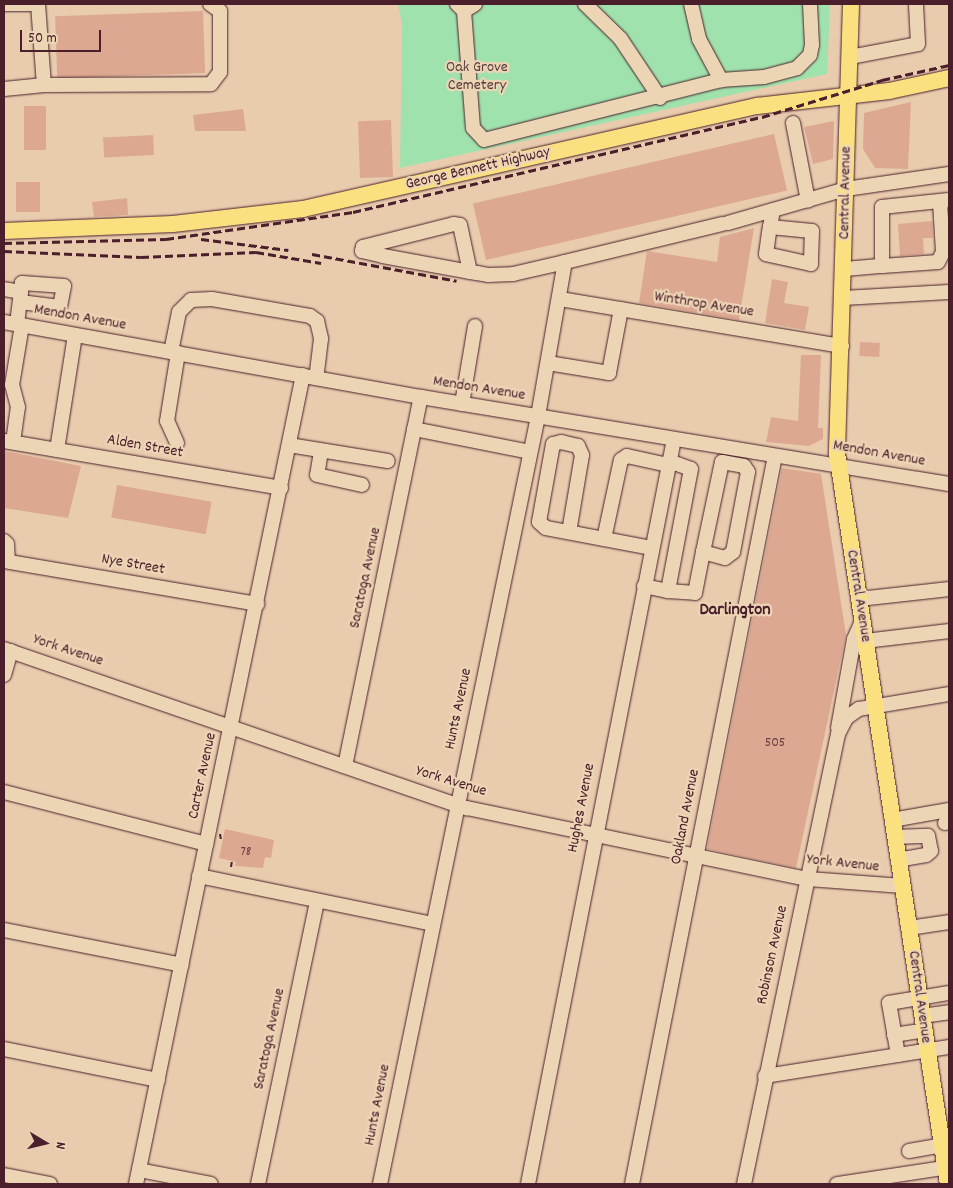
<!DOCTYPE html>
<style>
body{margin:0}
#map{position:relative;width:953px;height:1188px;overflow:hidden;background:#e9ccae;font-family:Dekko,sans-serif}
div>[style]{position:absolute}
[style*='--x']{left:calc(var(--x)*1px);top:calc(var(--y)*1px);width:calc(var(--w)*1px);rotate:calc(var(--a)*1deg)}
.green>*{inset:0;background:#a0e2ad}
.building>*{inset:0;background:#dda892;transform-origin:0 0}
.path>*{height:2px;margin-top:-1px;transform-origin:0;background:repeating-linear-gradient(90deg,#4a1f2b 0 5px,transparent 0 9px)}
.roads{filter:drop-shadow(0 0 1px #4a1f2b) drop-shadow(0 0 1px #4a1f2b)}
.minor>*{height:14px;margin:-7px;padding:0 7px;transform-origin:7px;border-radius:7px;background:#ecd5b5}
.major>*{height:16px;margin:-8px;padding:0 8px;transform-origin:8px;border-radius:8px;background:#fbe080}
.rail>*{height:3px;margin-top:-1.5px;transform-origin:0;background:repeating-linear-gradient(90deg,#4a1f2b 0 8px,transparent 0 12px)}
span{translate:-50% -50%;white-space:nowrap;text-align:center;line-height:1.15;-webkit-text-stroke:4.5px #ecd5b5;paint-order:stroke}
.number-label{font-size:14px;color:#6f4145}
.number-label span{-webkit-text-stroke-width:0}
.park-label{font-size:16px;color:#573c3e}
.street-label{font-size:16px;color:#4a1f2b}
.neighbourhood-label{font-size:18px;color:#4a1f2b;font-weight:700}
.frame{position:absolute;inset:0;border:5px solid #4a1f2b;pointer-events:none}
.north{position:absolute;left:20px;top:1118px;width:50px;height:50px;-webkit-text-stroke:4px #ecd5b5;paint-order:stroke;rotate:99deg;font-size:14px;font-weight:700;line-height:20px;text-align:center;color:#4a1f2b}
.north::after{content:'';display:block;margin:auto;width:18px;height:22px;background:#4a1f2b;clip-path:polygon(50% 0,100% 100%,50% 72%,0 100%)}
.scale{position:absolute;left:20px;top:30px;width:81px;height:22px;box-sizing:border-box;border:2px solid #4a1f2b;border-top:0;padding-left:6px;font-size:15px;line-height:18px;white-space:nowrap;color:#4a1f2b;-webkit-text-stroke:4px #ecd5b5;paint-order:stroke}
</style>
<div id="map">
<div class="green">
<div style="clip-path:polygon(398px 4px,830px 4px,827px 74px,400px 168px,402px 25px)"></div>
</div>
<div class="building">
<div style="left:203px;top:11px;width:62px;height:148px;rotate:88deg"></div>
<div style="clip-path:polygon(911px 102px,908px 169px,875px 168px,863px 149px,864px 113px)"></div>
<div style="left:46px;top:106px;width:44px;height:22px;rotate:90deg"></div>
<div style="clip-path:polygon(243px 109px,246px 131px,195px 131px,193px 115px)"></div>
<div style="left:391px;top:120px;width:57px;height:33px;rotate:88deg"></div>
<div style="clip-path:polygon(834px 121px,833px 159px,813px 164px,804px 127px)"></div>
<div style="left:774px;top:134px;width:58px;height:309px;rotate:77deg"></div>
<div style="left:153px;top:135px;width:20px;height:50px;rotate:87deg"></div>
<div style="left:16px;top:182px;width:24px;height:30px"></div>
<div style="clip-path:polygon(127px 198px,128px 215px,94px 217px,92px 202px)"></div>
<div style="clip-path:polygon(932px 221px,933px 238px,923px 238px,924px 254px,900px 256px,898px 224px)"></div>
<div style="clip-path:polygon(754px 228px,739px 320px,639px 303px,647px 251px,717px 262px,720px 237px)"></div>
<div style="clip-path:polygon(772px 279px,788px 282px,784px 303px,809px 307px,805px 330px,765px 323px)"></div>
<div style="left:860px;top:342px;width:20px;height:14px;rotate:3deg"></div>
<div style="clip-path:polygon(801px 355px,821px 355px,818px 428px,823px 428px,823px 439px,809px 446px,766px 442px,771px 417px,798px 421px)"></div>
<div style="clip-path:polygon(4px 451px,81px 466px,68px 518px,4px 508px)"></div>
<div style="clip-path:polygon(782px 468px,821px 474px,846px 635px,796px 868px,707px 849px)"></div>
<div style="left:117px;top:485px;width:96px;height:33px;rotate:10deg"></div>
<div style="clip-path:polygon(225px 829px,274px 840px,271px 858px,265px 857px,263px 868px,235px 866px,236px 862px,219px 858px)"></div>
</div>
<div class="path">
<div style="--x:220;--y:834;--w:6;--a:81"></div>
<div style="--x:231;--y:867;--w:6;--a:-81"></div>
</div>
<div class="roads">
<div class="minor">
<div style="--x:4;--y:4;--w:34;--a:0"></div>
<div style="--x:38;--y:4;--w:81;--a:85.8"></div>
<div style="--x:44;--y:85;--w:40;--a:174.3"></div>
<div style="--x:457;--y:4;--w:10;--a:45"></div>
<div style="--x:464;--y:11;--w:117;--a:85.6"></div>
<div style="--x:473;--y:128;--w:16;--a:47"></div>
<div style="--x:484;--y:140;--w:244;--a:-14.2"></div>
<div style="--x:721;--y:80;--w:43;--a:-4"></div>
<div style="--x:764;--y:77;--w:34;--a:-15"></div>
<div style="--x:797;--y:68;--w:18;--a:-45"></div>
<div style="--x:810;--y:55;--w:10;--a:-79"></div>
<div style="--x:812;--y:45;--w:41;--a:-92.8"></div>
<div style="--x:585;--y:4;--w:49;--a:44.2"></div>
<div style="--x:620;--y:38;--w:72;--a:56.3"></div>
<div style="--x:691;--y:4;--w:36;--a:77"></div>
<div style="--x:699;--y:39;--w:47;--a:61.8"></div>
<div style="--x:464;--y:11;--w:13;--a:-32"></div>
<div style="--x:850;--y:57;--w:69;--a:-10.8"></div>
<div style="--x:918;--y:44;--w:40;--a:-92.9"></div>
<div style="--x:44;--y:85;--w:167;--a:-0.3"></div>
<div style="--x:211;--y:84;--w:15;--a:-53"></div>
<div style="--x:220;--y:72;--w:61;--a:-90"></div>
<div style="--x:220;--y:11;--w:12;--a:-145"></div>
<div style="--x:793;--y:123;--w:79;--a:79.1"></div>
<div style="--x:728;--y:223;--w:123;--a:-16.1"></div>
<div style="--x:846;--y:189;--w:104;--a:-8.3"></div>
<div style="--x:770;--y:227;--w:42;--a:5.4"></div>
<div style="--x:812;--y:231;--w:33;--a:92"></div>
<div style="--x:811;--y:264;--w:46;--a:-167.5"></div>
<div style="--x:766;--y:254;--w:27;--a:-82"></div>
<div style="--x:770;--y:227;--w:17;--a:-80"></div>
<div style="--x:882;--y:266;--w:56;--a:-4.1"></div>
<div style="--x:938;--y:262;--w:11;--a:-63"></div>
<div style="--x:943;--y:252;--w:51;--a:-93.4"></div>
<div style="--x:845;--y:269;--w:37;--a:-5"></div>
<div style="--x:882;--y:266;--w:59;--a:-90"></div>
<div style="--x:882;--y:207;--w:67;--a:-6"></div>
<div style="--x:470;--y:272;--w:48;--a:-102"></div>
<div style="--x:460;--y:225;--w:6;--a:-171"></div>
<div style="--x:454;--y:224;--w:94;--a:165.8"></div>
<div style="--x:363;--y:247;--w:4;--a:104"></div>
<div style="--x:362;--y:251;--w:22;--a:13"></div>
<div style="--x:383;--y:256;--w:88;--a:10.4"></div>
<div style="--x:470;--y:272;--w:7;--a:8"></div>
<div style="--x:477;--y:273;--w:11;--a:10"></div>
<div style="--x:488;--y:275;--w:25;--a:-2"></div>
<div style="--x:513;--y:274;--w:53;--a:-13"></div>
<div style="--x:4;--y:289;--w:17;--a:10"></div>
<div style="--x:843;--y:298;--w:106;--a:-3.2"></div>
<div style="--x:560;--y:299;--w:286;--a:9.5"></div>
<div style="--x:4;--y:322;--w:424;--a:10.2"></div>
<div style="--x:421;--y:397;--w:535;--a:9.36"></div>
<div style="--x:17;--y:324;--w:32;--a:-83"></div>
<div style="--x:21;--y:292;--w:9;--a:-84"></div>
<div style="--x:22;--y:283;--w:42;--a:4.1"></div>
<div style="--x:64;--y:286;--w:21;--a:101"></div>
<div style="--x:60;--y:307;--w:40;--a:-172.9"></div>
<div style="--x:171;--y:352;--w:41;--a:-78.7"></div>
<div style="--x:179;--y:312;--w:17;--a:-45"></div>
<div style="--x:191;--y:300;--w:21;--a:-3"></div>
<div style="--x:212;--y:299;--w:99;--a:9.8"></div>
<div style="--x:310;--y:316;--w:9;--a:36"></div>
<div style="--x:317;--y:321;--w:18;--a:77"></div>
<div style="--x:321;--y:339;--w:39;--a:97"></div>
<div style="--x:548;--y:363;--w:62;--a:9.3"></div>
<div style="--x:609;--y:373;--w:65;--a:-79.4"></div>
<div style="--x:462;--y:404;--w:79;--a:-80.5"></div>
<div style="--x:414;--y:429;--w:118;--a:11.2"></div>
<div style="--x:4;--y:441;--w:281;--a:9.6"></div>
<div style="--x:13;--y:442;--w:35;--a:-82"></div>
<div style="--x:18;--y:407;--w:23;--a:-105"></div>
<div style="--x:12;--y:385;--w:61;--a:-80.5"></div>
<div style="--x:177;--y:443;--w:24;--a:-114"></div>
<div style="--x:167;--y:421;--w:69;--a:-80.8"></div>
<div style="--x:289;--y:445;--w:100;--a:9.2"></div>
<div style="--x:57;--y:450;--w:116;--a:-81.1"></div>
<div style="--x:321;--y:451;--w:24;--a:99"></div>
<div style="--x:317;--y:475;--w:46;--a:12.5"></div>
<div style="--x:669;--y:461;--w:23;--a:20"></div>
<div style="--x:691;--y:469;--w:124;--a:100.7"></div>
<div style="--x:668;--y:591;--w:27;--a:4"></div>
<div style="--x:695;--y:593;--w:42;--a:-79"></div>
<div style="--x:722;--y:462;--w:22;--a:10"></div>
<div style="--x:744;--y:466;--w:7;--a:56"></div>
<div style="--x:748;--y:472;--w:81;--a:100.6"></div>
<div style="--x:733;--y:552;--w:10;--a:143"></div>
<div style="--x:725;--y:558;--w:23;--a:-165"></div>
<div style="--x:703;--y:552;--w:92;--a:-78.1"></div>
<div style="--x:569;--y:532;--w:78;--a:-80.4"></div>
<div style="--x:582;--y:455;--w:10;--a:-114"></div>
<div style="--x:578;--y:446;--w:17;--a:-167"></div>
<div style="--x:561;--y:442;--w:8;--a:166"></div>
<div style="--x:553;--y:444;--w:79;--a:100.2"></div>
<div style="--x:539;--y:522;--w:9;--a:41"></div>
<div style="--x:546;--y:528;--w:108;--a:10.7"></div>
<div style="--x:604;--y:539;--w:81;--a:-77.9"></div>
<div style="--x:621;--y:460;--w:7;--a:-34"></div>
<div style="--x:627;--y:456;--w:42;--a:12.4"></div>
<div style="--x:4;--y:541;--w:4;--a:45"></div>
<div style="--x:7;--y:544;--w:17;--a:87"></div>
<div style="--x:4;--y:561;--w:257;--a:9.6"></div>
<div style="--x:644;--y:586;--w:25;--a:12"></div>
<div style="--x:859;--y:599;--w:91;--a:-6.3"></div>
<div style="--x:865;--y:641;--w:85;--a:-6.8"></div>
<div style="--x:4;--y:649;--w:490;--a:19"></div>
<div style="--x:467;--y:808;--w:348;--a:11.8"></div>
<div style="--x:808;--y:879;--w:95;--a:4.2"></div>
<div style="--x:4;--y:675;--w:25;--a:-74"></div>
<div style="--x:838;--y:728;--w:90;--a:-79.8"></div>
<div style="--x:854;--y:639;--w:20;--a:-66"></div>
<div style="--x:345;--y:766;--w:377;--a:-78.4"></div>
<div style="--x:4;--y:792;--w:209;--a:14.4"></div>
<div style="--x:892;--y:820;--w:58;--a:-10"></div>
<div style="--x:945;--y:823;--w:4;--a:-14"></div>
<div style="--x:895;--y:837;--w:33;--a:-2"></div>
<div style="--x:928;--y:836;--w:15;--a:79"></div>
<div style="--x:931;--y:851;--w:6;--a:141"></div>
<div style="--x:926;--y:855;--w:27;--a:170"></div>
<div style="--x:199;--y:876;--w:238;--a:11.6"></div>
<div style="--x:909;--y:928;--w:40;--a:-8.5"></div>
<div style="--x:4;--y:930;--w:181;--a:11.1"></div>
<div style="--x:922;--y:1016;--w:27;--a:-8"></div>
<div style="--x:894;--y:1035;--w:30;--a:-9"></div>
<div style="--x:4;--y:1049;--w:157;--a:11.4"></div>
<div style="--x:898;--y:1055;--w:53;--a:-99.8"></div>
<div style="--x:889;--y:1003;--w:61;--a:-9.5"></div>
<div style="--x:765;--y:1076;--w:186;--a:-9"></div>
<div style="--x:909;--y:1151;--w:34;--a:-10"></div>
<div style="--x:139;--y:1170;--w:73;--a:11"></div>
<div style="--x:4;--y:1175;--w:47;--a:11.1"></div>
<div style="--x:136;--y:1184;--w:826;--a:-78.34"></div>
<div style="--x:258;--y:1184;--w:289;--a:-78.2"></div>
<div style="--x:380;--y:1184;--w:784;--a:-78.37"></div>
<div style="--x:538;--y:416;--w:156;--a:-80.1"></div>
<div style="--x:565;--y:262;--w:162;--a:-13.6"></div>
<div style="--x:528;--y:1184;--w:759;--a:-78.91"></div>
<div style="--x:632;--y:1184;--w:742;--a:-78.89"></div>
<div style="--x:744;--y:1184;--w:460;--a:-78.2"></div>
<div style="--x:838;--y:734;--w:18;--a:-63"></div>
<div style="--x:846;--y:718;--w:16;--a:-35"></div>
<div style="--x:859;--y:709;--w:91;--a:-9.5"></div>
<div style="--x:837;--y:1184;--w:113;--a:-8.6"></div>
</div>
<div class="major">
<div style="--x:851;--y:4;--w:449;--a:91.8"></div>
<div style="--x:837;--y:453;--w:739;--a:81.37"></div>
<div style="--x:4;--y:231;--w:169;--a:-2.4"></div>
<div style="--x:173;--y:224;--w:131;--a:-6.6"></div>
<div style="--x:303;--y:209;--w:466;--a:-12.8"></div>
<div style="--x:757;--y:106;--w:133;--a:-6.5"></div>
<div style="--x:889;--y:91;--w:61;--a:-12.2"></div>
</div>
</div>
<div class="rail">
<div style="--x:201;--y:239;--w:88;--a:7.2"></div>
<div style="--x:4;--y:243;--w:162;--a:-1.4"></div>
<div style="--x:166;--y:239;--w:189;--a:-8.2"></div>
<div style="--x:353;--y:212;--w:420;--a:-13.1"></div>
<div style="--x:762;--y:117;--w:126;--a:-17.1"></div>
<div style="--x:882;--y:80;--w:69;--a:-12.6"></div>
<div style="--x:4;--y:251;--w:137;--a:2.5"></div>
<div style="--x:141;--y:257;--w:115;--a:-2.5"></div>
<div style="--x:256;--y:252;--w:66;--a:9.6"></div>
<div style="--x:312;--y:254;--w:147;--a:10.5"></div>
</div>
<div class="number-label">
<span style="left:775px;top:743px">505</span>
<span style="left:246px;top:852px">78</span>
</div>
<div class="park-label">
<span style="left:477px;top:77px">Oak Grove<br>Cemetery</span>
</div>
<div class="street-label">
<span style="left:478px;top:169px;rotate:-13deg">George Bennett Highway</span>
<span style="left:846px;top:193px;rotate:-89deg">Central Avenue</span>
<span style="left:704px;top:305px;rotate:9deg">Winthrop Avenue</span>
<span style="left:80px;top:318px;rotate:10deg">Mendon Avenue</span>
<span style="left:479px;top:389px;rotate:9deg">Mendon Avenue</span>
<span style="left:145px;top:447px;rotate:10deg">Alden Street</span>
<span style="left:879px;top:454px;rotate:10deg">Mendon Avenue</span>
<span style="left:133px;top:565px;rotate:10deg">Nye Street</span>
<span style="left:366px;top:578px;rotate:-78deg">Saratoga Avenue</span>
<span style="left:858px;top:596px;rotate:81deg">Central Avenue</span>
<span style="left:68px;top:651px;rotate:18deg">York Avenue</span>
<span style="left:459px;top:709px;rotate:-78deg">Hunts Avenue</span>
<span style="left:203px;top:776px;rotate:-78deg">Carter Avenue</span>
<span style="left:451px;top:782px;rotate:17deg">York Avenue</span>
<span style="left:582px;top:808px;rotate:-79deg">Hughes Avenue</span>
<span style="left:686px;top:817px;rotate:-79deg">Oakland Avenue</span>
<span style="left:843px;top:864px;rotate:6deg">York Avenue</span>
<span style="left:773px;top:955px;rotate:-78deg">Robinson Avenue</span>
<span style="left:919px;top:997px;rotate:82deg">Central Avenue</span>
<span style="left:270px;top:1039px;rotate:-78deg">Saratoga Avenue</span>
<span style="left:378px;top:1105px;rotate:-79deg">Hunts Avenue</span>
</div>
<div class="neighbourhood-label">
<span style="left:735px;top:611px">Darlington</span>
</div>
<div class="frame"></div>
<div class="north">N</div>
<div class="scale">50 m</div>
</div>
